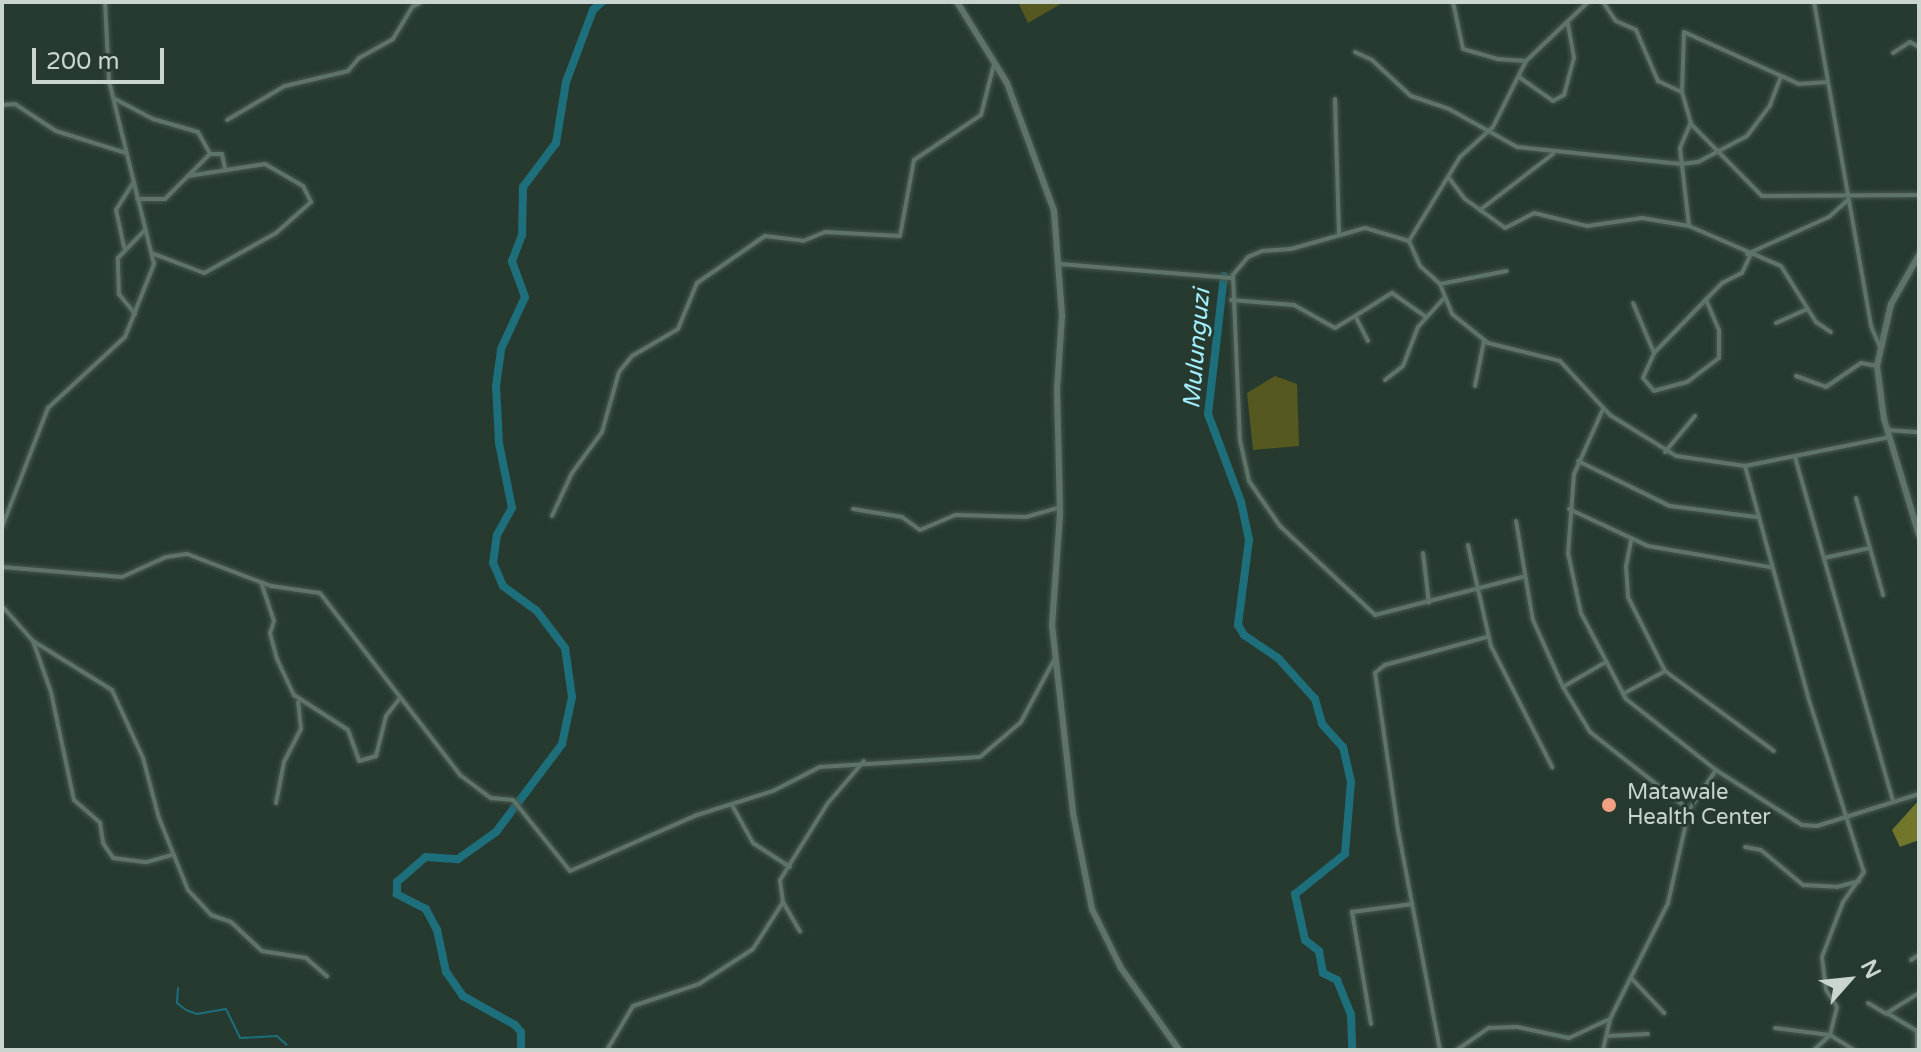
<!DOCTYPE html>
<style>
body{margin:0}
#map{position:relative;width:1921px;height:1052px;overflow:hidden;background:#273a30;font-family:"Varela Round",sans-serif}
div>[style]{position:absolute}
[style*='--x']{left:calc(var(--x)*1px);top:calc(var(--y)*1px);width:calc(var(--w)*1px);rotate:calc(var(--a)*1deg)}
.green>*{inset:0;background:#55581f}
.forest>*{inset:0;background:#71762c}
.stream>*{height:2px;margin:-1px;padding:0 1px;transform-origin:1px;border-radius:1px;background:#1d6f7c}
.river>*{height:8px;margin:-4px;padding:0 4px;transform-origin:4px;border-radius:4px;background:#1d6f7c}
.roads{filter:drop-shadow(0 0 2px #47574f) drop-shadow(0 0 2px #47574f)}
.street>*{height:4px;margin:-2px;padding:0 2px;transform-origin:2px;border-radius:2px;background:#5f7469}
.secondary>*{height:6px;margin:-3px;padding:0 3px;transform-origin:3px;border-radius:3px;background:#5f7469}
.dots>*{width:22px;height:22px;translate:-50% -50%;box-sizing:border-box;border:4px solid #273a30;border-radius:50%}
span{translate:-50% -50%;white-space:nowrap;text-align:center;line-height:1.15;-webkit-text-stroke:6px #273a30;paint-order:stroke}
.poi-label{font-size:22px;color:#cad5cf}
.left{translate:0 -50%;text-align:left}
.water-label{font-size:24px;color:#a4effd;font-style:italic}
.frame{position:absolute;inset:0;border:4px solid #cad5cf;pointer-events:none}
.north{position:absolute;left:1809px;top:940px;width:80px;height:80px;-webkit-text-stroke:6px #273a30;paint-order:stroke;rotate:63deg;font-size:22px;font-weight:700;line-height:32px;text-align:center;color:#cad5cf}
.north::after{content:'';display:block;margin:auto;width:28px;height:36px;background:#cad5cf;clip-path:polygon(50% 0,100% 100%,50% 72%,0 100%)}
.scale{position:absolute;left:32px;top:48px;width:132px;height:36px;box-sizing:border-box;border:4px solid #cad5cf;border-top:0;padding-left:10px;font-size:24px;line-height:28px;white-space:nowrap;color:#cad5cf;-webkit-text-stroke:6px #273a30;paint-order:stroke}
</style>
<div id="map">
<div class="green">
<div style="clip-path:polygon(1018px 2px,1064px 2px,1028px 23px)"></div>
<div style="clip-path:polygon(1275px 376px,1297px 384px,1299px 446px,1253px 450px,1247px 393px)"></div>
</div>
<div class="forest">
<div style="clip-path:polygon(1919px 800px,1919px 840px,1900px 847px,1892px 830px)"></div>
</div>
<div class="stream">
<div style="--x:178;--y:988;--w:15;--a:94"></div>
<div style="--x:177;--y:1003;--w:11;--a:38"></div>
<div style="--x:186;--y:1010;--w:12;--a:20"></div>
<div style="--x:197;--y:1014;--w:29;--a:-10"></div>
<div style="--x:226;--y:1009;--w:32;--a:64"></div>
<div style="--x:240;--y:1038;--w:37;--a:-3"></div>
<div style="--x:277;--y:1036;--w:13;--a:42"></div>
</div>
<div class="river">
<div style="--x:1224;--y:276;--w:139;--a:96.6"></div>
<div style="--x:1208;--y:414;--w:94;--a:69.4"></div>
<div style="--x:1241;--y:502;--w:39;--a:78"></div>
<div style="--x:1249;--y:540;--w:86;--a:97.4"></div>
<div style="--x:1238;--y:625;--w:12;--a:59"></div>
<div style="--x:1244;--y:635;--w:41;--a:34.1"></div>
<div style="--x:1278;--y:658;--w:55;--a:47.9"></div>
<div style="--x:1315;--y:699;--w:26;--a:74"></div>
<div style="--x:1322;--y:724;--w:31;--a:48"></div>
<div style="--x:1343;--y:747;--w:36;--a:77"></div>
<div style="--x:1351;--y:782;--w:72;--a:94.8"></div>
<div style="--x:1345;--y:854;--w:64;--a:141.3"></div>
<div style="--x:1295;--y:894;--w:47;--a:77.7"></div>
<div style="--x:1305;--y:940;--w:18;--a:38"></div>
<div style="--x:1319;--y:951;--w:22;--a:80"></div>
<div style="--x:1323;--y:973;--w:16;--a:27"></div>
<div style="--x:1337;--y:980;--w:37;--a:68"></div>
<div style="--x:1351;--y:1014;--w:36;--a:88"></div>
<div style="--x:521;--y:1050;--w:18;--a:-90"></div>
<div style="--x:521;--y:1032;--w:9;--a:-131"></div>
<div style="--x:515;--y:1025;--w:60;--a:-150.9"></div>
<div style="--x:463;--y:996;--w:29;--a:-125"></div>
<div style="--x:446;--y:972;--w:43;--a:-102.1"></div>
<div style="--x:437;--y:930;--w:24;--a:-118"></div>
<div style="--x:426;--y:909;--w:33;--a:-153"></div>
<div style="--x:397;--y:894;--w:12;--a:-90"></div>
<div style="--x:397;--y:882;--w:38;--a:-41"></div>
<div style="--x:426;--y:857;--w:32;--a:4"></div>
<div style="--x:458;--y:859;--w:47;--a:-35.4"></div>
<div style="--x:496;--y:832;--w:110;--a:-53.1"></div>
<div style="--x:562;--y:744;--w:48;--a:-78"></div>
<div style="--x:572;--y:697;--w:49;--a:-98.1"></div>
<div style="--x:565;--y:648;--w:46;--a:-127.1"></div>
<div style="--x:537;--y:611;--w:42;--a:-143.7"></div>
<div style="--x:503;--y:586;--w:25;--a:-113"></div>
<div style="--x:493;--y:563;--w:28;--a:-82"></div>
<div style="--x:497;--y:535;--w:31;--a:-61"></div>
<div style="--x:512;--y:508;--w:66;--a:-101.3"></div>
<div style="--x:499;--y:443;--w:57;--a:-93"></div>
<div style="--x:496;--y:386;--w:37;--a:-82"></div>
<div style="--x:501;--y:349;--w:57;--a:-65.2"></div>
<div style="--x:525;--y:297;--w:38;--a:-110"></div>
<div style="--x:512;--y:261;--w:28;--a:-69"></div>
<div style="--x:522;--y:235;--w:48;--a:-88.8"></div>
<div style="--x:523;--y:187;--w:55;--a:-53.1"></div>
<div style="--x:556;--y:143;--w:62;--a:-80.7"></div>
<div style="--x:566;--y:82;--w:77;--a:-69.4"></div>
<div style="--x:593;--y:10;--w:12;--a:-42"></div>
</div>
<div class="roads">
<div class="street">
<div style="--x:1453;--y:2;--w:48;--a:78"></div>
<div style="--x:1463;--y:49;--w:35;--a:16"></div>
<div style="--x:1497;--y:59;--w:29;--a:4"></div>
<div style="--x:1588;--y:2;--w:86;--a:136.4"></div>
<div style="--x:1526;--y:61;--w:74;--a:116.6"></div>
<div style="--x:1493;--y:127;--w:45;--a:137.7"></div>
<div style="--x:1460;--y:157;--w:98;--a:121.3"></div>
<div style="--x:1409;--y:241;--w:27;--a:66"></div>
<div style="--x:1420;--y:266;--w:27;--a:42"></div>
<div style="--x:1440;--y:284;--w:32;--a:68"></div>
<div style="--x:1452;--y:314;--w:46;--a:38.9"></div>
<div style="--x:1488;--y:343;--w:74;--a:14"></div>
<div style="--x:1560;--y:361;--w:74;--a:47.2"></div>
<div style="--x:1610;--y:415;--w:78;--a:31.8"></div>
<div style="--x:1676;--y:456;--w:70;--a:8.2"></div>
<div style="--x:1745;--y:466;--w:148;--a:-11.3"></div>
<div style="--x:1603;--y:2;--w:23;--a:56"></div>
<div style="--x:1616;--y:21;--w:22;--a:24"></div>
<div style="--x:1636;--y:30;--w:56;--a:66.7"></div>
<div style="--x:1658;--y:81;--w:26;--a:25"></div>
<div style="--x:1682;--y:92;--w:33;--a:74"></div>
<div style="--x:1691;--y:124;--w:101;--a:45.4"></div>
<div style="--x:1762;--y:196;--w:157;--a:-0.4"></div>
<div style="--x:1814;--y:2;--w:329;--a:80"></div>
<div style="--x:1871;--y:326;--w:21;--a:67"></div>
<div style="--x:1355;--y:52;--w:19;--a:25"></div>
<div style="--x:1372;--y:60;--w:53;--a:42.7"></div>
<div style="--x:1411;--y:96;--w:40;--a:18.9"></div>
<div style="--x:1449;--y:109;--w:78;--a:29.2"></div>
<div style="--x:1517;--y:147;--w:165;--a:5.9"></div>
<div style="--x:1681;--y:164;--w:17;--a:-7"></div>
<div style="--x:1698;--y:162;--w:55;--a:-28"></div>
<div style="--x:1747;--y:136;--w:39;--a:-53"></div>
<div style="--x:1770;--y:105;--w:31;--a:-69"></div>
<div style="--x:1893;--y:53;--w:20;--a:-33"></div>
<div style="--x:1910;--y:42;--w:10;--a:29"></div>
<div style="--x:1519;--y:77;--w:42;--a:35.2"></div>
<div style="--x:1553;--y:101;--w:13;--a:-29"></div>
<div style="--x:1564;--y:95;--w:38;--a:-75"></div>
<div style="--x:1574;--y:58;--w:36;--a:-100"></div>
<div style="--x:1682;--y:92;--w:60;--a:-88.1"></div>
<div style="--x:1684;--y:32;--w:126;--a:24.3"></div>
<div style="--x:1799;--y:84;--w:28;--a:-4"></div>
<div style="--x:115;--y:99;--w:43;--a:27.8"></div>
<div style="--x:153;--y:119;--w:47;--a:16.1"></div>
<div style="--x:198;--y:132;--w:25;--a:61"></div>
<div style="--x:1335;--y:99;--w:135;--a:88.3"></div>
<div style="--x:2;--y:105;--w:13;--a:-4"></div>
<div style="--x:15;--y:104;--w:49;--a:33.4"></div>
<div style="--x:56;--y:131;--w:73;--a:17.4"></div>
<div style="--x:227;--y:120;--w:67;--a:-30.4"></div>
<div style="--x:285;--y:86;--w:65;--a:-13.4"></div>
<div style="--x:348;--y:71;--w:17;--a:-50"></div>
<div style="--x:359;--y:58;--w:39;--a:-29"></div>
<div style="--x:393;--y:39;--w:37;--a:-59"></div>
<div style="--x:412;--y:7;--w:10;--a:-29"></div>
<div style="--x:190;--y:174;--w:28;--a:-45"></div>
<div style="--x:210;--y:154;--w:12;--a:0"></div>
<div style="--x:222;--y:154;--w:14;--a:78"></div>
<div style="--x:1449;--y:178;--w:26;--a:53"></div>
<div style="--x:1465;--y:199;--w:49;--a:35.9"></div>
<div style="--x:1505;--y:228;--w:33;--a:-27"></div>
<div style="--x:1534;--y:213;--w:55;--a:13.8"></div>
<div style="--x:1587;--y:226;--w:56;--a:-8.3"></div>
<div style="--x:1642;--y:218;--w:48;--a:9.7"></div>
<div style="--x:1689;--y:226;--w:100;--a:23.5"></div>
<div style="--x:1781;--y:266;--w:66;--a:58"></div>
<div style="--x:1816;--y:322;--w:18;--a:34"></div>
<div style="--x:137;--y:199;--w:28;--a:0"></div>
<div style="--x:165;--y:199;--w:33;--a:-45"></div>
<div style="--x:188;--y:176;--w:78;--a:-8.9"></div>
<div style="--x:265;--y:164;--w:44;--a:30.1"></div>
<div style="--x:303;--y:186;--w:18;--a:63"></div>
<div style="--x:311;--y:202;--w:47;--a:138.5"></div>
<div style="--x:276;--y:233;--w:82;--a:150.9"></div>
<div style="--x:204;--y:273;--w:53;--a:-159.2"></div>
<div style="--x:1480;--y:210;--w:92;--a:-37.5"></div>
<div style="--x:1689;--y:226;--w:79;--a:-96.6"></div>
<div style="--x:1680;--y:148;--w:28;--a:-67"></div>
<div style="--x:1409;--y:241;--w:46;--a:-163.5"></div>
<div style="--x:1365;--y:228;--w:77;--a:164.2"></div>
<div style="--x:1291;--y:249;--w:29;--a:176"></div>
<div style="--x:1262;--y:251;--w:15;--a:157"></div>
<div style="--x:1248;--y:257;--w:23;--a:130"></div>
<div style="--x:1233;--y:275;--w:165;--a:87.6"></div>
<div style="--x:1240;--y:440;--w:42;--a:77.6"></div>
<div style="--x:1249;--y:481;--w:55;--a:55.4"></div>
<div style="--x:1280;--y:526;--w:130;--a:43.1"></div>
<div style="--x:1375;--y:615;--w:152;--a:-14.5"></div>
<div style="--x:124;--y:247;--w:38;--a:-102"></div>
<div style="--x:116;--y:210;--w:31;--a:-58"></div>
<div style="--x:1747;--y:254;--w:90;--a:-24.3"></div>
<div style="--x:1829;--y:217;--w:24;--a:-42"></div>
<div style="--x:1060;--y:264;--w:172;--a:4.7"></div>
<div style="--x:1440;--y:284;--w:68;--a:-11"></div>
<div style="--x:1231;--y:300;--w:63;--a:4.5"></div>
<div style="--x:1294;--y:305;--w:47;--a:29.3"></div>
<div style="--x:1335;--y:328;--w:23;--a:-31"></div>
<div style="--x:1707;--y:302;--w:30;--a:67"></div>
<div style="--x:1719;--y:330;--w:28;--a:90"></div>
<div style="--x:1719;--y:358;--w:40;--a:143"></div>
<div style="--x:1687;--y:382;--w:34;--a:165"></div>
<div style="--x:1654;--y:391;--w:17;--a:-130"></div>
<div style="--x:1643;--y:378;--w:27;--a:-66"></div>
<div style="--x:1654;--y:353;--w:98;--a:-45.8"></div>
<div style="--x:1722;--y:283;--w:22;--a:-27"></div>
<div style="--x:1742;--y:273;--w:19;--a:-65"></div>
<div style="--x:1633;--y:303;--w:54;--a:67.2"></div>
<div style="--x:135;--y:314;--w:26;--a:-129"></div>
<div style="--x:119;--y:294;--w:36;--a:-92"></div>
<div style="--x:118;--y:258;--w:40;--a:-46"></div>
<div style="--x:1776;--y:323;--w:34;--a:-24"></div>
<div style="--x:1368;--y:341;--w:28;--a:-117"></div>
<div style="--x:1355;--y:316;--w:44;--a:-31.9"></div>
<div style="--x:1392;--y:293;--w:42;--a:35.2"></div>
<div style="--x:1796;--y:376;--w:32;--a:20"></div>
<div style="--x:1826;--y:387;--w:42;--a:-34.4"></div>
<div style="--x:1861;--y:363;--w:16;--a:11"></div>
<div style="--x:1385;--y:380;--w:23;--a:-38"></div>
<div style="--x:1403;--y:366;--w:42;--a:-69"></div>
<div style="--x:1418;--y:327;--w:39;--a:-48"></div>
<div style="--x:1475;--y:386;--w:46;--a:-78.7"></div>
<div style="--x:1603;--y:409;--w:71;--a:114"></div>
<div style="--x:1574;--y:474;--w:79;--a:94.3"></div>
<div style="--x:1568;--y:553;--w:61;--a:77.8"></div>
<div style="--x:1581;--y:613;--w:97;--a:62.4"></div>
<div style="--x:1626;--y:699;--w:115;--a:38.3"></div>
<div style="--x:1716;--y:770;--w:102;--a:32.6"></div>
<div style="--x:1802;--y:825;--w:15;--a:4"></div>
<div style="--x:1817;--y:826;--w:107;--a:-17.4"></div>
<div style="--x:1887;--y:430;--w:32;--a:4"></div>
<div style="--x:1665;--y:452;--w:47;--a:-50.2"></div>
<div style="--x:1795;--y:457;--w:358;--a:74.1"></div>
<div style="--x:1578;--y:461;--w:102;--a:26.1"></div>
<div style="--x:1670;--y:506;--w:87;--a:7.3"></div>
<div style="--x:1745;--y:466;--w:239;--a:74.7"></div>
<div style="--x:1808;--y:697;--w:184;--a:72.3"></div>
<div style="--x:1864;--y:872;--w:37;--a:125"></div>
<div style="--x:1843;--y:902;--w:59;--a:110.9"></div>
<div style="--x:1822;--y:957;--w:33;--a:83"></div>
<div style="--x:1826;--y:990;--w:20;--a:57"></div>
<div style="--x:1837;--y:1007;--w:29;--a:104"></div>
<div style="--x:1830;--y:1035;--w:28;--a:32"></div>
<div style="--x:1856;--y:498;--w:101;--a:74.4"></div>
<div style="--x:853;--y:509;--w:50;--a:9.3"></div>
<div style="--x:902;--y:517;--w:22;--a:36"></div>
<div style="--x:920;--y:530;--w:39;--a:-23"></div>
<div style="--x:956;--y:515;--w:70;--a:1.6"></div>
<div style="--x:1026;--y:517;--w:35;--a:-16"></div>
<div style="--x:1569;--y:509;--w:87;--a:25.1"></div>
<div style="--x:1648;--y:546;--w:124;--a:9.8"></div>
<div style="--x:552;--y:516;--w:47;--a:-65.1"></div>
<div style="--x:572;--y:473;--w:51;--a:-53.8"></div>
<div style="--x:602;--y:432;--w:62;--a:-74.2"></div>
<div style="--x:619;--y:372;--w:21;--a:-51"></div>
<div style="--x:632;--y:356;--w:53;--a:-30.4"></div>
<div style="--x:678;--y:329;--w:50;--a:-67.6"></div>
<div style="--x:697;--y:283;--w:83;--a:-34.7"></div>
<div style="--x:765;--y:236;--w:38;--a:7"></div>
<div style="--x:803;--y:241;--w:24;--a:-22"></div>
<div style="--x:825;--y:232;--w:75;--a:3.1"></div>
<div style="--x:900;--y:236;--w:77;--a:-79.6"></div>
<div style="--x:914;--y:160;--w:81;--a:-33.9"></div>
<div style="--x:981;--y:115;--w:53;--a:-75.7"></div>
<div style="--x:1516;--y:521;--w:100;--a:80.3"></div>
<div style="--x:1533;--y:620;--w:73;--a:65.9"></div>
<div style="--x:1563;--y:687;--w:52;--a:59"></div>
<div style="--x:1590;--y:732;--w:126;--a:38.2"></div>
<div style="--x:1689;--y:810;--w:48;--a:-56"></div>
<div style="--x:2;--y:527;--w:128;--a:-68.9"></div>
<div style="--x:48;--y:408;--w:105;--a:-42.7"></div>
<div style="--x:125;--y:337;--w:79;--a:-68.3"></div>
<div style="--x:154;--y:264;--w:188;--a:-103.8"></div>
<div style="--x:109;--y:81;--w:79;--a:-92.9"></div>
<div style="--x:1631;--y:541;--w:25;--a:101"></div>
<div style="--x:1626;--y:566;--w:31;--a:86"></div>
<div style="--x:1628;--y:597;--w:83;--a:63.4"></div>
<div style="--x:1665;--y:671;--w:135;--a:36.3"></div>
<div style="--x:1468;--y:545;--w:104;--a:77.2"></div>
<div style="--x:1491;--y:646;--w:136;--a:63.2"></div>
<div style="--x:1423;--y:553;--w:50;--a:83.2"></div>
<div style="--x:1824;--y:558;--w:47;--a:-12.3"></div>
<div style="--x:2;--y:567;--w:120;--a:4.8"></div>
<div style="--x:122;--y:577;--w:48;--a:-24.4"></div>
<div style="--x:166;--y:557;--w:21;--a:-8"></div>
<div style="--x:187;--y:554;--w:90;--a:20.9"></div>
<div style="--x:271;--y:586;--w:49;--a:8.1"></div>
<div style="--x:320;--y:593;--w:230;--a:52.4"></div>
<div style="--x:460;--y:775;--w:39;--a:37"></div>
<div style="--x:491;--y:798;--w:22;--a:5"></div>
<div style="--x:513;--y:800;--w:91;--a:51.2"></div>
<div style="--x:570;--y:871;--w:139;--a:-23.8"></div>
<div style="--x:697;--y:815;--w:80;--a:-17.5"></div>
<div style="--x:773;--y:791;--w:53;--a:-27.1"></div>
<div style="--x:820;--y:767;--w:160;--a:-3.6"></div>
<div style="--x:980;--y:757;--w:54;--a:-40.5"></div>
<div style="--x:1021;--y:722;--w:70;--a:-62"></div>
<div style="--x:261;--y:582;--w:41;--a:71.6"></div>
<div style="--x:274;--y:621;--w:13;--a:108"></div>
<div style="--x:270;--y:633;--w:27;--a:75"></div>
<div style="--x:277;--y:659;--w:40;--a:65"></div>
<div style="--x:294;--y:695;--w:64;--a:32.9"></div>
<div style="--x:348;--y:730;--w:33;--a:70"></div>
<div style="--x:359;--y:761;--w:18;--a:-16"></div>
<div style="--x:376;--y:756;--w:41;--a:-76"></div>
<div style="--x:386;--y:716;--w:23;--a:-52"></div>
<div style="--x:2;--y:606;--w:47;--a:48.5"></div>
<div style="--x:33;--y:641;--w:93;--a:31.8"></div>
<div style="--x:112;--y:690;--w:75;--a:65.5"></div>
<div style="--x:143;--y:758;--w:62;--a:75.1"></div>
<div style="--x:159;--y:818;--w:78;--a:68.1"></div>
<div style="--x:188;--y:890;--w:34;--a:47"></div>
<div style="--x:211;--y:915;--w:21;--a:19"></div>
<div style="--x:231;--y:922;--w:42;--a:43.1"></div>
<div style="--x:262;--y:951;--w:45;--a:9"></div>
<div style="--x:306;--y:958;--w:28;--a:41"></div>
<div style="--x:33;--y:641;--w:54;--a:70.6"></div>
<div style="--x:51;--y:692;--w:110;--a:78"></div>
<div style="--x:74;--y:800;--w:35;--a:41"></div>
<div style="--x:100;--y:823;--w:20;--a:81"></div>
<div style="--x:103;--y:843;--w:18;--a:56"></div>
<div style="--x:113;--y:858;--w:34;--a:7"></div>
<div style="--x:147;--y:862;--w:26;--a:-16"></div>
<div style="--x:1563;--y:687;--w:48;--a:-30.3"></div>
<div style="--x:1623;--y:694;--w:48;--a:-28.7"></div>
<div style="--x:276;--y:803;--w:42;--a:-79"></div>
<div style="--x:284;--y:762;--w:37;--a:-63"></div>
<div style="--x:301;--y:729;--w:27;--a:-96"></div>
<div style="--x:732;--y:805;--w:43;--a:61.1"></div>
<div style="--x:753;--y:843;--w:44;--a:33"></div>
<div style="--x:1745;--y:847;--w:16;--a:11"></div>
<div style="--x:1761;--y:850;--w:55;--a:39.8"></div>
<div style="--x:1803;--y:885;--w:34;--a:3"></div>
<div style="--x:1837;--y:887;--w:23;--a:-15"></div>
<div style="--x:783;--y:902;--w:34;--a:60"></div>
<div style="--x:1911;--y:960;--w:9;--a:-32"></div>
<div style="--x:1632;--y:979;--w:47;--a:46.7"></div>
<div style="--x:1868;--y:1003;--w:21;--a:31"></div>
<div style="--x:1371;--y:1024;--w:114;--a:-99.6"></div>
<div style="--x:1352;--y:912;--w:61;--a:-7.6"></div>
<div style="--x:1775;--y:1028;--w:55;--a:7.3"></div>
<div style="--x:1607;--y:1036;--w:41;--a:-2.8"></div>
<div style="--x:607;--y:1050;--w:51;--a:-59.4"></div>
<div style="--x:633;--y:1006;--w:70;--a:-18.4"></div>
<div style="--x:699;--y:984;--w:64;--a:-32.9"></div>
<div style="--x:753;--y:949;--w:56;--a:-57.4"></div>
<div style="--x:783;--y:902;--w:22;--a:-98"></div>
<div style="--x:780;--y:880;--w:91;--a:-58.1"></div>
<div style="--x:828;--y:803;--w:55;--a:-49.4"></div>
<div style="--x:1440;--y:1050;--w:224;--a:-100.8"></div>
<div style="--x:1398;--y:830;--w:159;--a:-98.3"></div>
<div style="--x:1375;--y:673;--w:13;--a:-39"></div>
<div style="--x:1385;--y:665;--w:106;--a:-15.4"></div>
<div style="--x:1457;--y:1050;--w:39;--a:-35"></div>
<div style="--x:1489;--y:1028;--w:28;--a:-2"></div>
<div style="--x:1517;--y:1027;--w:53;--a:11.9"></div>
<div style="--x:1569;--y:1038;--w:45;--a:-24.9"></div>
<div style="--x:1603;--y:1050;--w:32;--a:-77"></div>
<div style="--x:1610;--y:1019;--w:130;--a:-63.4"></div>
<div style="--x:1668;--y:903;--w:95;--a:-77.3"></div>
<div style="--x:1814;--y:1050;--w:22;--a:-43"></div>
<div style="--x:1917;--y:1050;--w:19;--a:-90"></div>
<div style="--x:1917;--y:1031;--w:35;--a:-149"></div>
<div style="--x:1887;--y:1013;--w:38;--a:-32"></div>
</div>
<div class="secondary">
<div style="--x:957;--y:2;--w:95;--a:58.3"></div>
<div style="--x:1007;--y:83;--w:136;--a:69.8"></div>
<div style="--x:1054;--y:211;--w:105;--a:85.6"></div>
<div style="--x:1062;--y:316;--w:73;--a:93.9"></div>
<div style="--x:1057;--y:389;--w:125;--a:88.6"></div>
<div style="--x:1060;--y:514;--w:111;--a:94.1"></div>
<div style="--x:1052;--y:625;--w:189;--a:83.6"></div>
<div style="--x:1073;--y:813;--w:98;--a:78.8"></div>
<div style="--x:1092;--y:909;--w:66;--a:63.8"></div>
<div style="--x:1121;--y:968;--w:100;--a:54.7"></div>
<div style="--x:1919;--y:255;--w:56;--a:119.7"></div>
<div style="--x:1891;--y:304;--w:64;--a:102.7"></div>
<div style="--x:1877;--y:366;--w:53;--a:82.5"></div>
<div style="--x:1884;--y:419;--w:121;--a:73.2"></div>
</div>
</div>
<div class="dots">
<div style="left:1609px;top:805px;background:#f39f83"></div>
</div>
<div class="poi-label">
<span class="left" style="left:1627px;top:805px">Matawale<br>Health Center</span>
</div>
<div class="water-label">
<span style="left:1197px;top:349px;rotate:-85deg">Mulunguzi</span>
</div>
<div class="frame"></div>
<div class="north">N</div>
<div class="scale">200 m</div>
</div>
